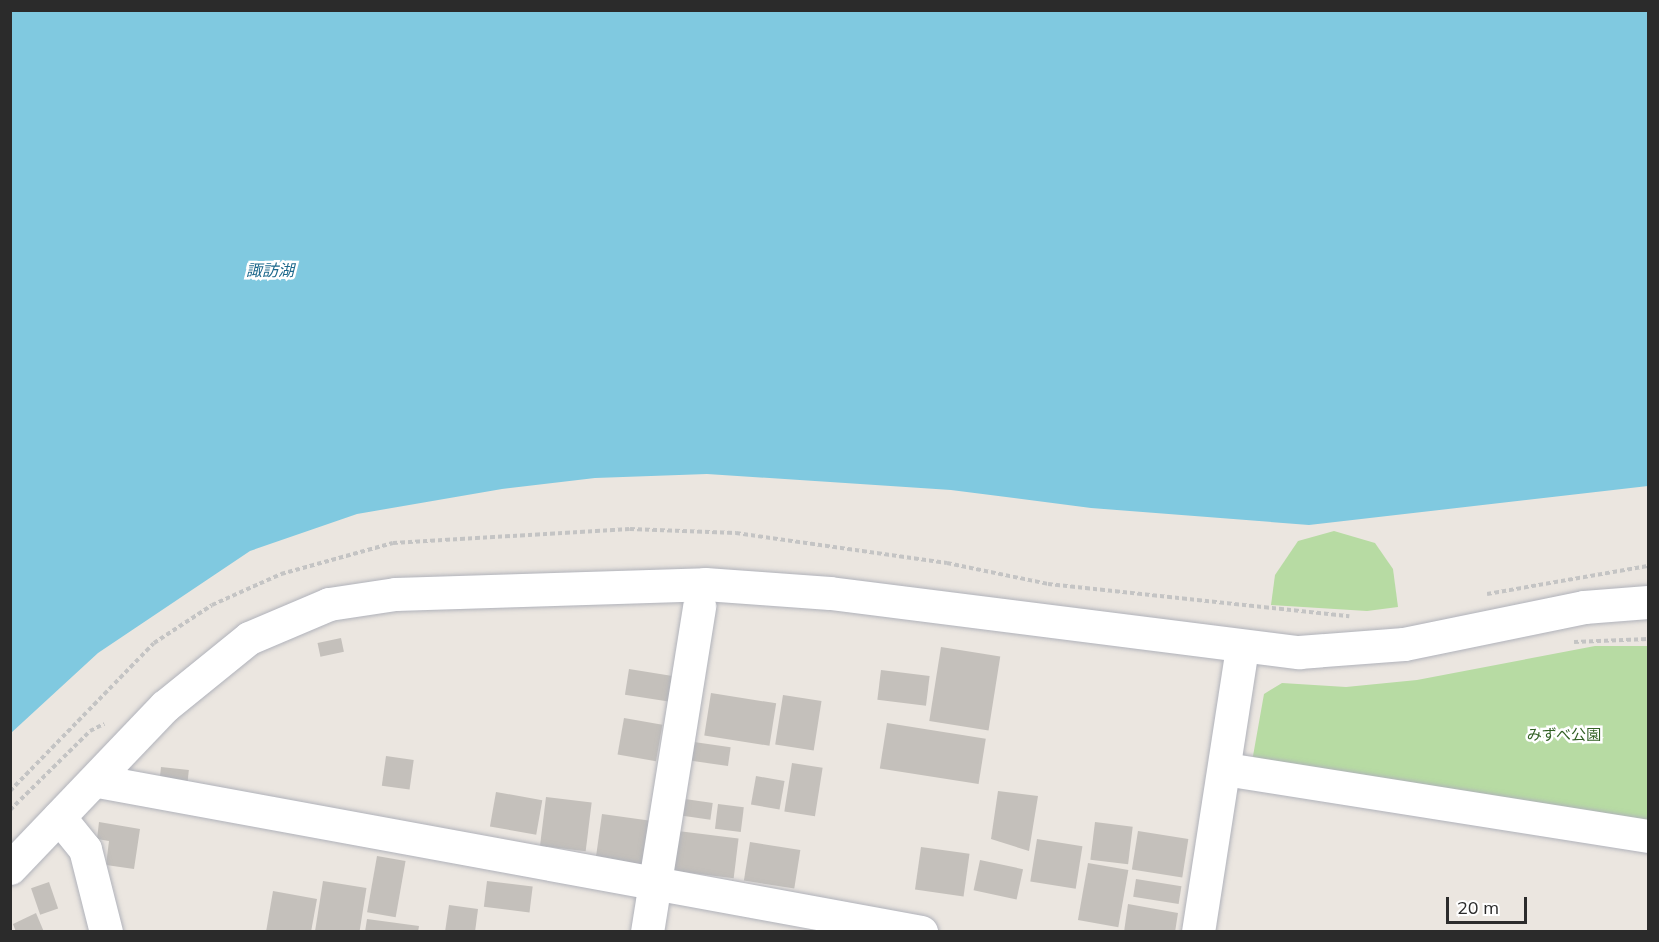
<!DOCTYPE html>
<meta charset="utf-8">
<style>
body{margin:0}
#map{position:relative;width:1659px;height:942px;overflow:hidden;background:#ebe6e0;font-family:Mulish,"Noto Sans JP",sans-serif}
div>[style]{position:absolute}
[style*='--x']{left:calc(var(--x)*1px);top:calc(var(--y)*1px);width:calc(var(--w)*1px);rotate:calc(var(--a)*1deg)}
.green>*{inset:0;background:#b7dba3}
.water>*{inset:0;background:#80c9e0}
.building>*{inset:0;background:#c4c0bb;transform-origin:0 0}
.path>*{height:4px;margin-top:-2px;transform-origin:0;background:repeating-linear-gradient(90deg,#c4c4c4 0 4.5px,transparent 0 7.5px)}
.roads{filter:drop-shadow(0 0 2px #b0b2ba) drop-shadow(0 0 2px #b0b2ba)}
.minor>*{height:33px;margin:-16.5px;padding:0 16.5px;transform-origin:16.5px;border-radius:16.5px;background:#fff}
span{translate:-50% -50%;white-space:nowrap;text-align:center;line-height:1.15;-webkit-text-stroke:5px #fff;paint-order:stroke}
.park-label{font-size:15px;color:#326024}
.water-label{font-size:16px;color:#1e698c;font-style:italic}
.frame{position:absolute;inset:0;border:12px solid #2b2b2b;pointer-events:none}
.scale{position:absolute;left:1446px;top:897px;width:81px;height:27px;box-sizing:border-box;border:3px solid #2b2b2b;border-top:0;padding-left:8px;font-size:18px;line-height:21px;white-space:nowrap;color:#2b2b2b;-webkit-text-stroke:4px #fff;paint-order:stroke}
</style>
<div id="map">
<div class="green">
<div style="clip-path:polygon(1334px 531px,1375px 543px,1393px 569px,1398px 607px,1367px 611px,1271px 605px,1275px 575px,1298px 541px)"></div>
<div style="clip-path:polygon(1595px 646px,1648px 646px,1648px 833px,1260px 769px,1253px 756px,1264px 694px,1282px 683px,1346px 687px,1417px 680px)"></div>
</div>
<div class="water">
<div style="clip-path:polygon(11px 10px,1648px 11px,1648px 486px,1309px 525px,1091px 508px,951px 490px,707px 474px,595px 478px,502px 489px,357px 514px,250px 551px,98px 653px,11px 733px)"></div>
</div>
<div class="building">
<div style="left:341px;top:638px;width:14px;height:24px;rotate:78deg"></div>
<div style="left:941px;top:647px;width:60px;height:75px;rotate:9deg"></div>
<div style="left:629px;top:669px;width:44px;height:26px;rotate:9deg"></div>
<div style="left:881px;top:670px;width:49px;height:30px;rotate:7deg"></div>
<div style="left:711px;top:693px;width:66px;height:43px;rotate:9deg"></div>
<div style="left:783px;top:695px;width:39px;height:50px;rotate:9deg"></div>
<div style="left:624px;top:718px;width:39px;height:37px;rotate:10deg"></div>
<div style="left:887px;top:723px;width:100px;height:46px;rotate:9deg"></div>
<div style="left:694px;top:742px;width:37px;height:19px;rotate:8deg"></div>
<div style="left:386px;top:756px;width:28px;height:30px;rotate:8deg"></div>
<div style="left:792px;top:763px;width:31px;height:49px;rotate:9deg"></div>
<div style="left:161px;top:767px;width:28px;height:21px;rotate:6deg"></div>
<div style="left:756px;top:776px;width:29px;height:29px;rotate:10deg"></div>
<div style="clip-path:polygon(998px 791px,1038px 796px,1029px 851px,991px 839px)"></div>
<div style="left:496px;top:792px;width:47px;height:35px;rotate:10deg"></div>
<div style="left:546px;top:797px;width:46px;height:49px;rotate:7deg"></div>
<div style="left:685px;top:799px;width:28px;height:17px;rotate:8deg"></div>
<div style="left:718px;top:804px;width:26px;height:25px;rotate:7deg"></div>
<div style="left:602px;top:814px;width:49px;height:47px;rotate:8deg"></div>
<div style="clip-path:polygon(99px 822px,140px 829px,134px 869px,106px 865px,109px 841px,97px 839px)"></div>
<div style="left:1095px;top:822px;width:38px;height:38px;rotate:7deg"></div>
<div style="left:678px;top:831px;width:61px;height:40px;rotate:7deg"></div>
<div style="left:1138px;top:831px;width:51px;height:39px;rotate:9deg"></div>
<div style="left:1037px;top:839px;width:46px;height:43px;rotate:9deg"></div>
<div style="left:750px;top:842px;width:51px;height:39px;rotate:9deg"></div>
<div style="left:921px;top:847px;width:49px;height:43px;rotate:8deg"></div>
<div style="left:377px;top:856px;width:29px;height:57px;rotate:10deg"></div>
<div style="left:980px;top:860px;width:44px;height:31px;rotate:12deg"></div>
<div style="left:1088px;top:863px;width:41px;height:58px;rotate:10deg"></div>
<div style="left:1136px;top:879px;width:46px;height:18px;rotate:9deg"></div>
<div style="left:323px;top:881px;width:44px;height:52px;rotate:9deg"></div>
<div style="left:487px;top:881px;width:46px;height:26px;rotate:7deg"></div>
<div style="left:49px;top:882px;width:28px;height:19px;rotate:71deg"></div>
<div style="clip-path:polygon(273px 891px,317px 899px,311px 932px,266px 932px)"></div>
<div style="clip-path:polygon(1128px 904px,1178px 913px,1175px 932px,1124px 932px)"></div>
<div style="clip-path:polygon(449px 905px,478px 909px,475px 932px,445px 932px)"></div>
<div style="clip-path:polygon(36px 913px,44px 932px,16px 932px,13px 924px)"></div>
<div style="clip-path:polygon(367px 919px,419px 926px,418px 932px,365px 932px)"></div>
</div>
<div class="path">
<div style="--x:1487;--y:594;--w:163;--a:-9.9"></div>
<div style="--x:1574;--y:642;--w:74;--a:-2.3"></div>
<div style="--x:10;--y:791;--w:206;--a:-45.8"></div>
<div style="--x:154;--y:643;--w:69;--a:-33.2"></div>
<div style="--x:212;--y:605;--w:76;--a:-24.2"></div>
<div style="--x:281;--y:574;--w:116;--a:-15.5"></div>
<div style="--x:393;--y:543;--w:237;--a:-3.4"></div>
<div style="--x:630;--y:529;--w:106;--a:2.2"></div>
<div style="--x:736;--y:533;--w:213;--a:8.1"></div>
<div style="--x:947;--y:563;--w:103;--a:11.7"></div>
<div style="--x:1048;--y:584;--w:303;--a:6.1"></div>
<div style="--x:10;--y:810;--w:112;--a:-44.6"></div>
<div style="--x:90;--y:731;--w:16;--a:-27"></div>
</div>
<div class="roads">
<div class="minor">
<div style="--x:1225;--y:769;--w:428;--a:9"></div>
<div style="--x:98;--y:781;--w:837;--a:10.4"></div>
<div style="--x:59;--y:817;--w:41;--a:50.9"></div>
<div style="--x:85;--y:849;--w:86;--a:75.8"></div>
<div style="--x:10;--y:868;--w:224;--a:-46.3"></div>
<div style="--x:165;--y:706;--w:108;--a:-39"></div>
<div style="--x:249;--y:638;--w:87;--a:-23"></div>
<div style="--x:329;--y:604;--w:67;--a:-8.6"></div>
<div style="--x:395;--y:594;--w:310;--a:-1.8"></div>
<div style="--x:705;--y:584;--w:125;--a:4.1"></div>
<div style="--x:830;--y:593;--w:473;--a:7.2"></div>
<div style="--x:1299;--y:652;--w:105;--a:-4.4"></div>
<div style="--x:1404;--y:644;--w:184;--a:-11.6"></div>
<div style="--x:1584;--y:607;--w:64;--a:-4.5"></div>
<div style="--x:647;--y:932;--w:330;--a:-80.9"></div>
<div style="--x:1198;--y:932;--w:288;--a:-81.2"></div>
</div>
</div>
<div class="park-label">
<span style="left:1564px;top:735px">みずべ公園</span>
</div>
<div class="water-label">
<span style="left:270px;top:270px">諏訪湖</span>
</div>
<div class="frame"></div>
<div class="scale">20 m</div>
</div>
